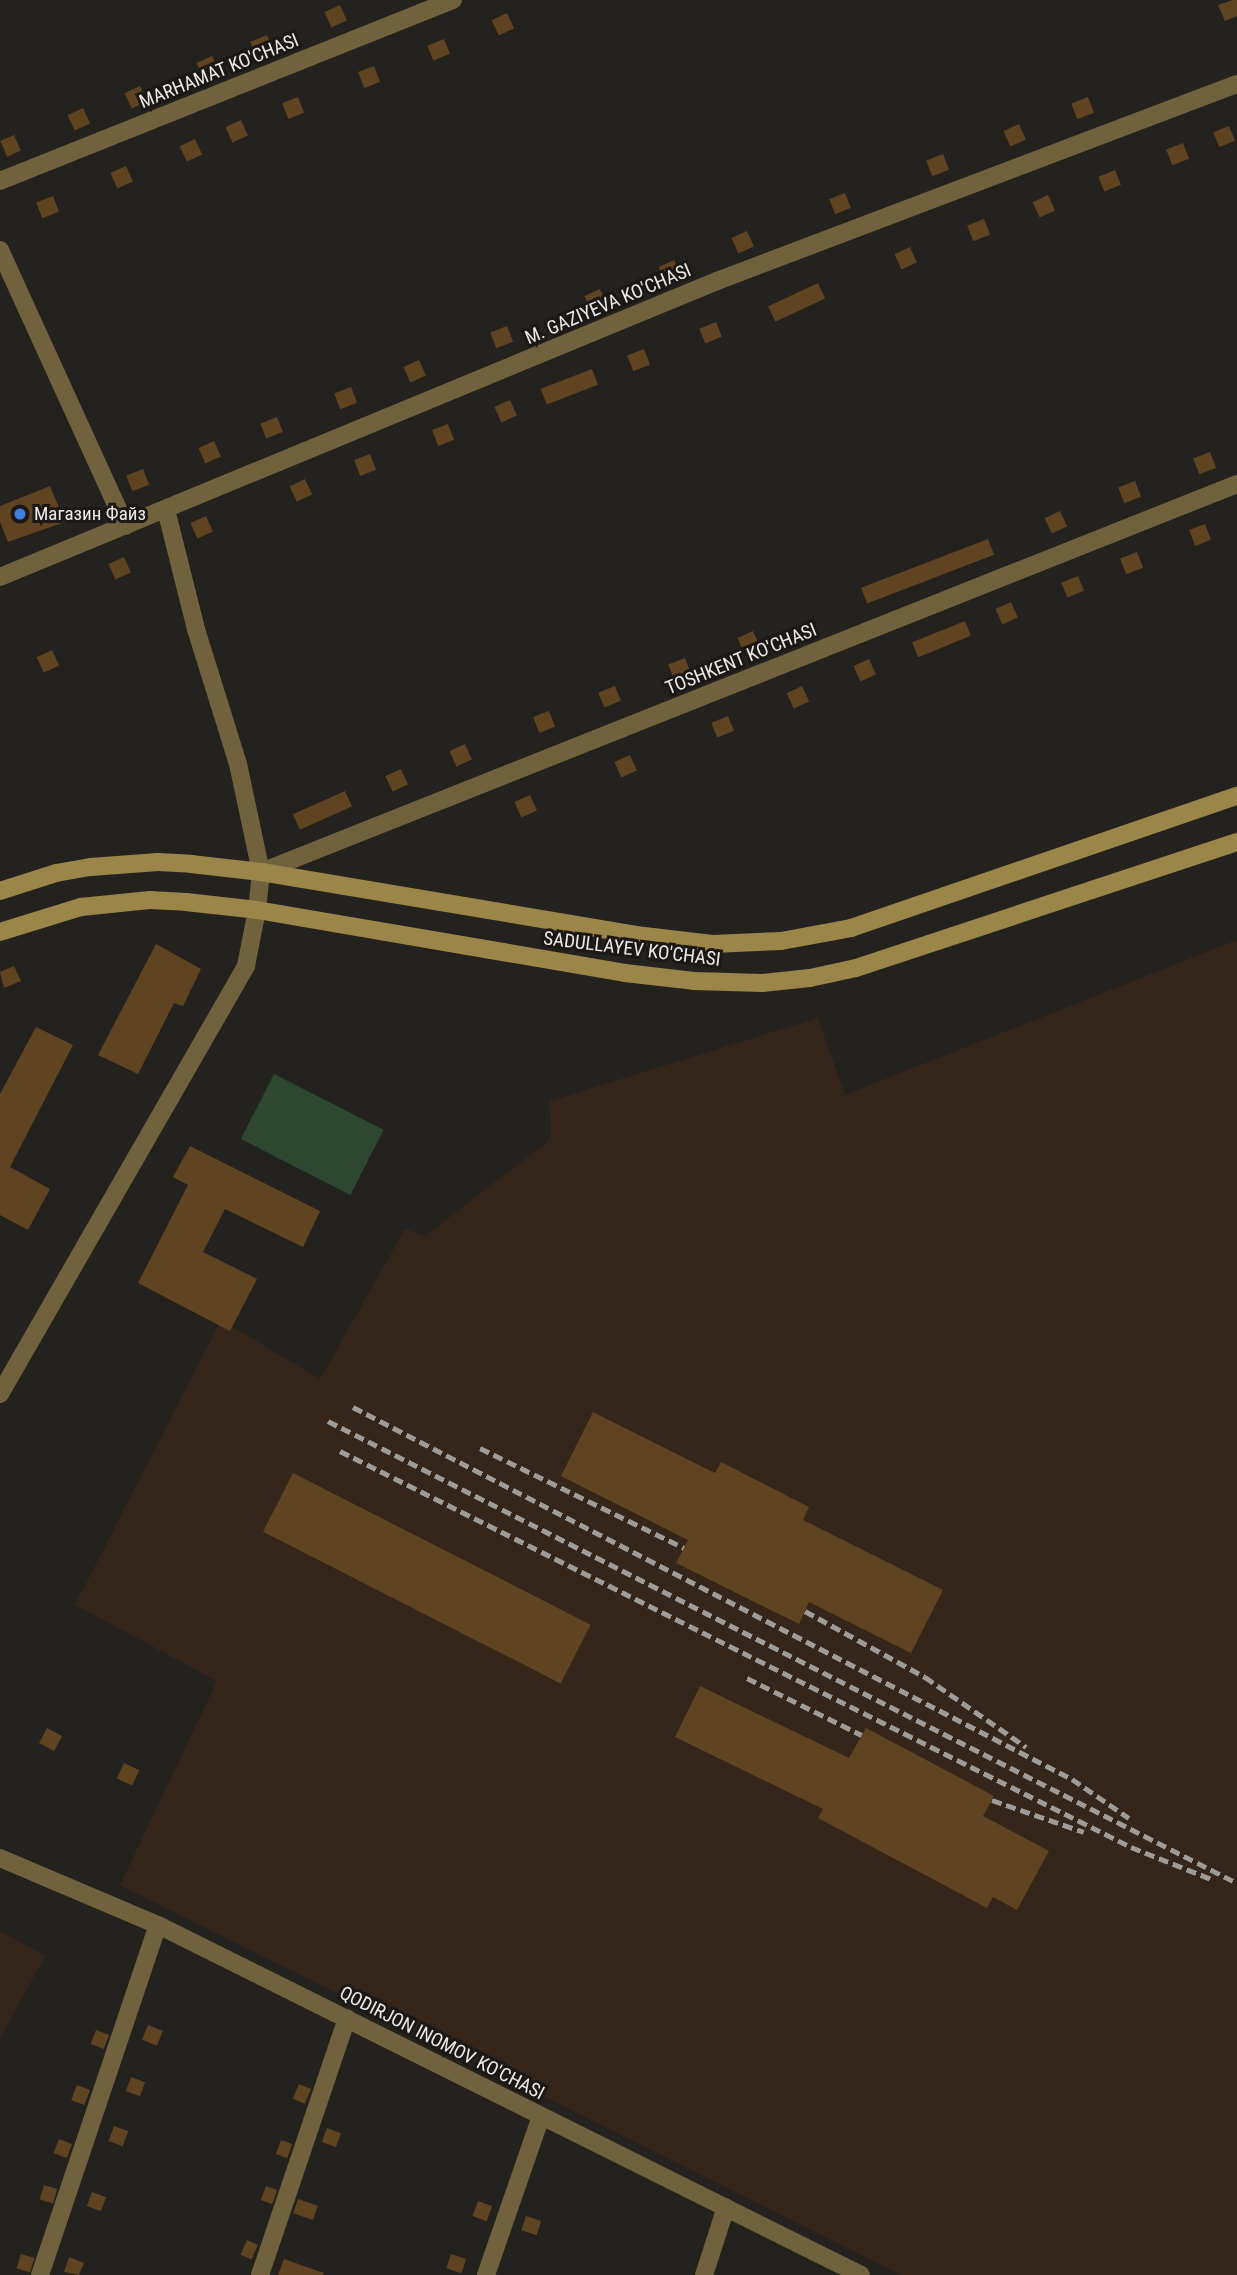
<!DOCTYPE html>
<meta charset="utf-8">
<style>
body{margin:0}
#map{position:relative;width:1237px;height:2275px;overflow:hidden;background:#24221e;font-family:"Roboto Condensed",sans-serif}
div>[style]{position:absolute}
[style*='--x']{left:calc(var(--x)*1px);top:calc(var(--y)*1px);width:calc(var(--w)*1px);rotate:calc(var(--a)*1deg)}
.industrial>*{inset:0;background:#35261b}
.green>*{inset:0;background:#2d4731;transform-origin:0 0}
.building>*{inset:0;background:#604320;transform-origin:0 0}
.minor>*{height:18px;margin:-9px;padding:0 9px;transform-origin:9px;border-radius:9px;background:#6f623d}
.tertiary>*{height:18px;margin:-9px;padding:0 9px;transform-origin:9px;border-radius:9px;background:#6f623d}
.secondary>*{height:18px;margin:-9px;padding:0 9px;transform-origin:9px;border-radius:9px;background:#9b8649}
.rail>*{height:5px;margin-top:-2.5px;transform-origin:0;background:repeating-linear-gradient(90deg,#9e9c99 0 10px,transparent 0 15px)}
.dots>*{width:19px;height:19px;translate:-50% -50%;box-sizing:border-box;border:4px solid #1b1815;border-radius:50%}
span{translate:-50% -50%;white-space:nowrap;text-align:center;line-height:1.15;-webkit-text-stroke:6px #1b1815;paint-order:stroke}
.street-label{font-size:19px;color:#eceae8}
.poi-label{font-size:19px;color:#eceae8}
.left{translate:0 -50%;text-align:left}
</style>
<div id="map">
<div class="industrial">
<div style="clip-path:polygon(1237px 940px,1237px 2275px,901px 2275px,120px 1885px,217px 1681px,75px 1605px,221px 1320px,320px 1379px,405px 1229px,425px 1236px,551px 1139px,550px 1101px,818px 1018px,845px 1095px)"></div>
<div style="clip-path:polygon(0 1931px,45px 1956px,0 2039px)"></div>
</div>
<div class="green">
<div style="left:274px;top:1074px;width:123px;height:73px;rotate:27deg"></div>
</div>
<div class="building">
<div style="clip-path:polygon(1233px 0,1237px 0,1237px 16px,1225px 21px,1218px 5px)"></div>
<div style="left:340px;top:5px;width:17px;height:17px;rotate:66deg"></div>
<div style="left:507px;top:13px;width:17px;height:17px;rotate:65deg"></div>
<div style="left:267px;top:35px;width:16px;height:18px;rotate:68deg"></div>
<div style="left:444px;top:39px;width:16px;height:18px;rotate:68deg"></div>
<div style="left:212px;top:56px;width:17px;height:17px;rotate:66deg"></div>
<div style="left:374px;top:66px;width:17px;height:17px;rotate:69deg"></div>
<div style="left:140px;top:86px;width:17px;height:17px;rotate:65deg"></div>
<div style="left:298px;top:97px;width:17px;height:17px;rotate:69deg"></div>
<div style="left:1088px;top:97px;width:17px;height:18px;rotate:69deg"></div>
<div style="left:83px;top:108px;width:17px;height:17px;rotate:65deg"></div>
<div style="left:241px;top:120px;width:17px;height:17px;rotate:66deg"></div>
<div style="left:1019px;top:124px;width:17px;height:17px;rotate:66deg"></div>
<div style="left:1229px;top:126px;width:16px;height:17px;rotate:68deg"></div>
<div style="left:14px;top:135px;width:17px;height:15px;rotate:66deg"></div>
<div style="left:195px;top:139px;width:17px;height:17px;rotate:65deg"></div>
<div style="left:1183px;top:143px;width:17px;height:18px;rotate:69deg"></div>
<div style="left:943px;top:154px;width:17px;height:18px;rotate:69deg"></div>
<div style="left:126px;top:166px;width:17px;height:17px;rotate:66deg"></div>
<div style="left:1115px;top:170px;width:16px;height:18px;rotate:68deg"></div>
<div style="left:845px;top:193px;width:16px;height:17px;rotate:68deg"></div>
<div style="left:1048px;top:195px;width:17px;height:17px;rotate:65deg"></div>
<div style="left:53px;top:196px;width:17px;height:18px;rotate:69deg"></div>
<div style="left:984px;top:219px;width:17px;height:18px;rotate:69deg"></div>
<div style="left:747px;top:231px;width:17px;height:17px;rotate:66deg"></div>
<div style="left:910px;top:247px;width:17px;height:17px;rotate:66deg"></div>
<div style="left:674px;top:260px;width:17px;height:17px;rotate:65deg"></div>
<div style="left:818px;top:283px;width:17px;height:55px;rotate:65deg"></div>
<div style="left:600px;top:289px;width:17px;height:17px;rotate:66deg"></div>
<div style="left:716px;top:322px;width:16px;height:18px;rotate:68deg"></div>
<div style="left:507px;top:326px;width:17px;height:18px;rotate:69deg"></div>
<div style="left:644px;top:349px;width:17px;height:18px;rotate:69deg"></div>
<div style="left:419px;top:360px;width:17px;height:17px;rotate:66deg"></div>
<div style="left:592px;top:369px;width:17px;height:55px;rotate:69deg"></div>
<div style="left:351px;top:387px;width:17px;height:18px;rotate:69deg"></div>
<div style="left:510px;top:400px;width:17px;height:17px;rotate:66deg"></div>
<div style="left:277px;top:417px;width:16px;height:18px;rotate:68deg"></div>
<div style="left:448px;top:424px;width:17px;height:17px;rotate:69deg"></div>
<div style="left:214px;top:441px;width:17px;height:17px;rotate:66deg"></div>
<div style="left:1210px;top:452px;width:17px;height:18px;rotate:69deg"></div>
<div style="left:370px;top:454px;width:17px;height:17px;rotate:69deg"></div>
<div style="left:143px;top:469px;width:17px;height:18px;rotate:69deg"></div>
<div style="left:305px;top:479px;width:17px;height:17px;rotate:65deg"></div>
<div style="left:1135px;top:481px;width:17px;height:18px;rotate:69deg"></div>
<div style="clip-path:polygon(50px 486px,65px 522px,8px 542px,0 522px,0 506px)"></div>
<div style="left:1060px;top:511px;width:17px;height:17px;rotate:65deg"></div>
<div style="left:206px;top:516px;width:17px;height:17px;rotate:66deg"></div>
<div style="left:1205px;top:524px;width:17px;height:17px;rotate:69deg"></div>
<div style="left:988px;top:539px;width:17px;height:136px;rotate:69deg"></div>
<div style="left:1137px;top:552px;width:17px;height:18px;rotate:69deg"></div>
<div style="left:124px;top:557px;width:17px;height:17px;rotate:66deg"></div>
<div style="left:1078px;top:576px;width:16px;height:18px;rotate:68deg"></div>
<div style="left:1011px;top:602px;width:17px;height:17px;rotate:66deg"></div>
<div style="left:965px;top:621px;width:16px;height:57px;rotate:68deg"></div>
<div style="left:753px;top:631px;width:17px;height:17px;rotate:66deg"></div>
<div style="left:52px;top:650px;width:17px;height:17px;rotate:65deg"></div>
<div style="left:685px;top:658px;width:17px;height:18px;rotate:69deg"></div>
<div style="left:869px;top:659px;width:17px;height:17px;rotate:66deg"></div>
<div style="left:615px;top:686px;width:16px;height:18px;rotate:68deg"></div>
<div style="left:802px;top:686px;width:17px;height:17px;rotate:65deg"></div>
<div style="left:549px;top:711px;width:17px;height:17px;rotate:69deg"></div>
<div style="left:728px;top:716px;width:16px;height:18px;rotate:68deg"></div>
<div style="left:465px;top:744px;width:17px;height:17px;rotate:66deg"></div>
<div style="left:630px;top:755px;width:17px;height:17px;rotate:66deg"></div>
<div style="left:401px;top:769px;width:17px;height:17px;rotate:66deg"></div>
<div style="left:345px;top:791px;width:17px;height:57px;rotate:66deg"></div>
<div style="left:530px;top:795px;width:17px;height:17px;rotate:66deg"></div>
<div style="clip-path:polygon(156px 944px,201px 969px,183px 1006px,174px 1003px,138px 1074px,98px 1055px)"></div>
<div style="clip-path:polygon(14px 966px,21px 981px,4px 988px,0 972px)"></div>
<div style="clip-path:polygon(36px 1027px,73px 1045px,10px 1167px,50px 1189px,28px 1230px,0 1215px,0 1094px)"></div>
<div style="clip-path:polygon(190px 1146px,320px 1211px,303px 1247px,225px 1209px,203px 1252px,257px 1279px,230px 1331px,138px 1283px,188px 1185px,173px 1177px)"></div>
<div style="clip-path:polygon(593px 1412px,715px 1473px,721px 1462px,809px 1507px,803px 1520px,943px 1590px,911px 1653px,809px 1602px,799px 1624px,676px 1563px,688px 1540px,561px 1476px)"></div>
<div style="left:293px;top:1473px;width:334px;height:66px;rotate:27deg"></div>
<div style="clip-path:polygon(700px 1686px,849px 1758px,866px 1728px,994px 1796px,983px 1816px,1049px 1851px,1017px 1910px,993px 1897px,987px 1908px,818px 1818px,823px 1809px,675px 1737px)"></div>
<div style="left:47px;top:1728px;width:17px;height:17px;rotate:28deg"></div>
<div style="left:124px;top:1763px;width:17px;height:17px;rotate:25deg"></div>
<div style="left:148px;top:2025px;width:16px;height:16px;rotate:22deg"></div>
<div style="left:96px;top:2030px;width:14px;height:15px;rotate:21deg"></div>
<div style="left:131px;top:2077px;width:15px;height:15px;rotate:20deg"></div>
<div style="left:299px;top:2084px;width:13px;height:16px;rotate:23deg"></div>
<div style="left:77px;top:2085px;width:14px;height:16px;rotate:21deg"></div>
<div style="left:114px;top:2126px;width:15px;height:16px;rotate:20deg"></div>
<div style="left:327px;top:2128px;width:15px;height:15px;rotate:20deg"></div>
<div style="left:59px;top:2139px;width:14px;height:15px;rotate:21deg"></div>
<div style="left:281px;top:2140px;width:12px;height:15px;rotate:20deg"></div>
<div style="left:44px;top:2185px;width:14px;height:15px;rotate:17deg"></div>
<div style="left:266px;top:2186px;width:12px;height:15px;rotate:20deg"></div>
<div style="left:92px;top:2192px;width:15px;height:15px;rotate:20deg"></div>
<div style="left:298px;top:2199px;width:21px;height:15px;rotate:19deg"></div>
<div style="left:478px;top:2201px;width:15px;height:16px;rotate:20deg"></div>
<div style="left:526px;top:2216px;width:16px;height:15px;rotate:18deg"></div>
<div style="left:247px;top:2240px;width:12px;height:16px;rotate:24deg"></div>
<div style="left:21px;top:2254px;width:14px;height:15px;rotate:17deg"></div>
<div style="left:451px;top:2254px;width:16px;height:15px;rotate:18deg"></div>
<div style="clip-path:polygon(69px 2257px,84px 2263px,79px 2275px,64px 2272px)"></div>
<div style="clip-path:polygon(284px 2259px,324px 2273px,323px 2275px,278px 2275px)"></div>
</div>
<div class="minor">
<div style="--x:0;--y:181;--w:488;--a:-21.8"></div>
<div style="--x:0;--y:250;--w:303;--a:65.5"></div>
<div style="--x:261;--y:872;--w:1050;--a:-21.68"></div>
<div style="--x:0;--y:1394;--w:494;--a:-60.1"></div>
<div style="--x:246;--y:966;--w:57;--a:-78.9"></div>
<div style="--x:257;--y:910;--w:38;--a:-84"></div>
<div style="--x:261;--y:872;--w:110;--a:-102"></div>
<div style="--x:238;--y:764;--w:141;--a:-107.3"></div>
<div style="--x:196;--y:629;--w:123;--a:-104.1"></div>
<div style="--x:0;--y:1858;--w:172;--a:23"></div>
<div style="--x:158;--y:1925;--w:785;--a:26.47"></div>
<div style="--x:40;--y:2275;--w:369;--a:-71.4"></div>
<div style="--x:260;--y:2275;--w:271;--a:-71.3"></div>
<div style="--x:486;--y:2275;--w:168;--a:-70.9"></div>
<div style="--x:704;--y:2275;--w:71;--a:-72.1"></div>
</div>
<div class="tertiary">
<div style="--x:0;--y:577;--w:776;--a:-22.43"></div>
<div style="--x:717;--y:281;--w:556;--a:-20.75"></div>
</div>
<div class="secondary">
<div style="--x:0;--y:891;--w:59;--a:-17.8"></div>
<div style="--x:56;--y:873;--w:36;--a:-10"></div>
<div style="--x:91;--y:867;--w:67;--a:-4.3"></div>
<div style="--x:158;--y:862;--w:33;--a:3"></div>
<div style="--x:191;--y:864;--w:70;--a:6.5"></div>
<div style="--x:261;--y:872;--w:388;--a:9.5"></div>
<div style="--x:644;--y:936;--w:69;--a:6.6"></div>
<div style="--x:713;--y:944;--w:68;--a:-2.5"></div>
<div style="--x:781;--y:941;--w:71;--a:-10.5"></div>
<div style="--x:851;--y:928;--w:408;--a:-18.9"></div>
<div style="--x:0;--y:932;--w:85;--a:-17.2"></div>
<div style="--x:81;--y:907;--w:69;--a:-5.8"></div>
<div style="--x:150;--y:900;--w:36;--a:3"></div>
<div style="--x:186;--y:902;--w:71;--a:6.4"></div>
<div style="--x:257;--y:910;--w:373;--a:9.7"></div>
<div style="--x:625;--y:973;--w:69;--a:6.6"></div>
<div style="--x:694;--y:981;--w:68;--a:1.7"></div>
<div style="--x:762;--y:983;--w:48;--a:-5.9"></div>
<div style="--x:810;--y:978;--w:47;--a:-12.3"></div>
<div style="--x:856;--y:968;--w:401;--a:-18.3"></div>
</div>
<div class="rail">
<div style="--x:353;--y:1407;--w:810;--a:27.36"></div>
<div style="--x:1072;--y:1779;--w:69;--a:34.4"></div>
<div style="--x:328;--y:1421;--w:1020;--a:26.94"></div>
<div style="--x:480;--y:1448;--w:227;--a:26.1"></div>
<div style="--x:340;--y:1451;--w:885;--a:26.59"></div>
<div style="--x:1131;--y:1847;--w:86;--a:21.8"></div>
<div style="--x:805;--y:1611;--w:137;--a:28.8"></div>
<div style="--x:925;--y:1677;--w:123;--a:34.7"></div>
<div style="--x:747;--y:1678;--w:128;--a:26.4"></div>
<div style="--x:992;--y:1800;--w:97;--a:19.2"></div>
</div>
<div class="dots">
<div style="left:20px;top:514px;background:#3f7fe0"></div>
</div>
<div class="street-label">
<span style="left:219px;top:71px;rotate:-22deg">MARHAMAT KO'CHASI</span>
<span style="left:608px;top:304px;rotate:-23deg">M. GAZIYEVA KO'CHASI</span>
<span style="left:741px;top:659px;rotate:-22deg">TOSHKENT KO'CHASI</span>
<span style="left:632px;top:949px;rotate:7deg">SADULLAYEV KO'CHASI</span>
<span style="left:442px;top:2043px;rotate:27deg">QODIRJON INOMOV KO'CHASI</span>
</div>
<div class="poi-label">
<span class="left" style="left:34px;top:514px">Магазин Файз</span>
</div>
</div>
